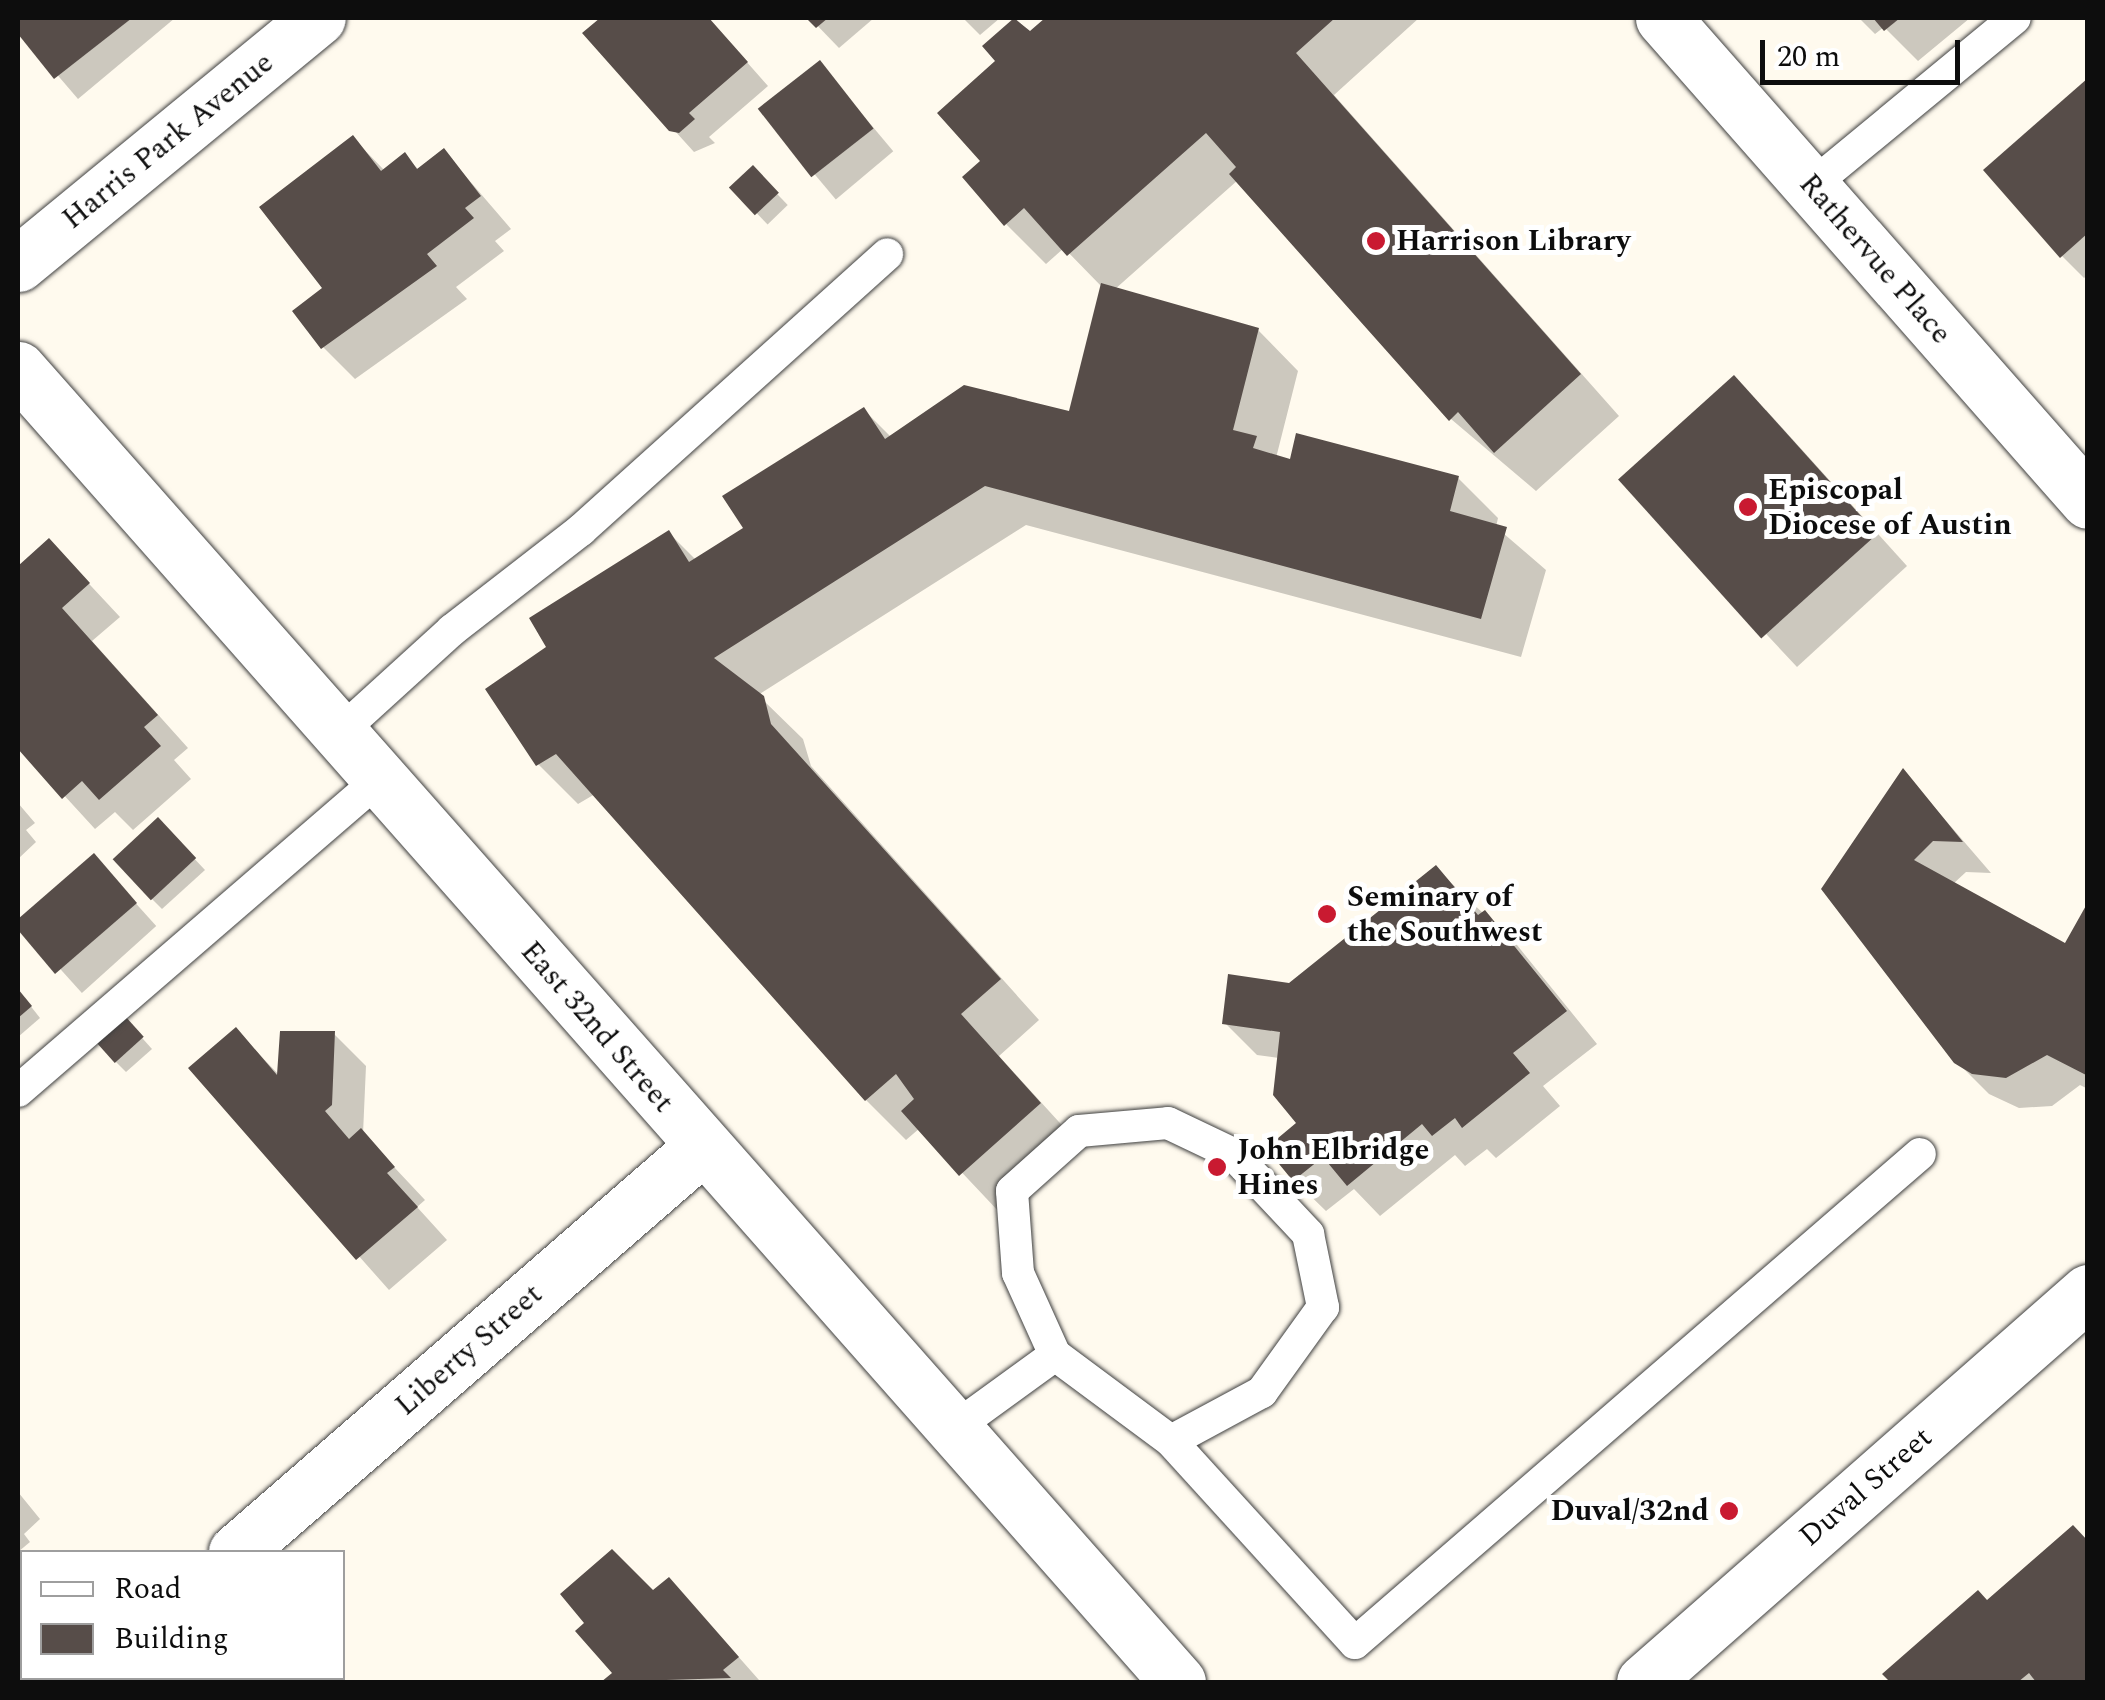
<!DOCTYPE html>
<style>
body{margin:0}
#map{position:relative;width:2105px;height:1700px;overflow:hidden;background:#fffaee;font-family:Spectral,serif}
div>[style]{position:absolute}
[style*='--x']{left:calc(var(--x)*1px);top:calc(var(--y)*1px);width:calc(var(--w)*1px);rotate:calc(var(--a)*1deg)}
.shadow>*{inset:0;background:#0003;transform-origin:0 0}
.building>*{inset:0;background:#574d49;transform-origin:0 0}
.roads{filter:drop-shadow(0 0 2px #404040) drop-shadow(0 0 2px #404040)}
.service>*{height:32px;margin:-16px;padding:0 16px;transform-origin:16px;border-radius:16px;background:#fff}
.minor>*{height:55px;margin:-27.5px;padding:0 27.5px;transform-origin:27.5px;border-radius:27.5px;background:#fff}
.tertiary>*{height:55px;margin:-27.5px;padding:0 27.5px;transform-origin:27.5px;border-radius:27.5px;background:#fff}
.dots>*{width:28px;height:28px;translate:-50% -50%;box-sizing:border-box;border:5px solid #fff;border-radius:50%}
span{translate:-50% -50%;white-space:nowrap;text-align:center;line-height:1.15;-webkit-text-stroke:10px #fff;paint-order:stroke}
.street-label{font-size:30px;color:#0d0d0d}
.poi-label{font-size:30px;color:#0d0d0d;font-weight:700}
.left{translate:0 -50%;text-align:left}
.right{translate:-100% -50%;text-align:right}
.frame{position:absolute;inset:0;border:20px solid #0d0d0d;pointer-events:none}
.legend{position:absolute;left:20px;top:1550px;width:325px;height:130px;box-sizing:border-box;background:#fff;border:2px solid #9e9e9e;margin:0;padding:12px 18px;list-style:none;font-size:30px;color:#0d0d0d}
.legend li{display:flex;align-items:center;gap:20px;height:50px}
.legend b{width:50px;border:2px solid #9e9e9e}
.scale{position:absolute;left:1760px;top:40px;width:200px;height:45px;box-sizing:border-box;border:5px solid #0d0d0d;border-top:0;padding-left:12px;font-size:30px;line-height:35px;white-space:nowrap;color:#0d0d0d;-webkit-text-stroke:8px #fff;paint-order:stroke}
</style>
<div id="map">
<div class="shadow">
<div style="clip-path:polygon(18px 18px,175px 18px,78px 99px,18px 29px)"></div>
<div style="clip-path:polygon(604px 18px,708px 18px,768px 86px,709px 137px,715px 143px,694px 152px,586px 33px)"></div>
<div style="clip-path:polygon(810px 18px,874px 18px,839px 48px)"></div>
<div style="clip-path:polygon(963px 18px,1000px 18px,980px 35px)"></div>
<div style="clip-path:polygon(1049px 18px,1419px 18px,1334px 95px,1619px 416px,1536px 491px,1451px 419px,1238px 180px,1114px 290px,1258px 330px,1298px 371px,1276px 458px,1458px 478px,1498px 518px,1496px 527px,1546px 570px,1521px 657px,1026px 525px,758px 695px,803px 739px,811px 766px,1039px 1020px,999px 1056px,1079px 1144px,1001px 1214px,920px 1128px,906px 1140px,866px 1100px,595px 794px,578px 804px,538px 764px,549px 648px,669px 533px,696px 560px,746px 529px,864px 410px,891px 437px,1070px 414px,1102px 287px,1064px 248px,1046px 264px,1006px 224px,984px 162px,999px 61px,986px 46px,1016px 19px,1031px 34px)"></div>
<div style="clip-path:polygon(1859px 18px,1970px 18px,1918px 61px,1884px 27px,1875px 34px)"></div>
<div style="left:820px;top:64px;width:114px;height:75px;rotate:50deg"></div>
<div style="clip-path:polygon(2088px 81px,2088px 275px,2084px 278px,2062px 256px)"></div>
<div style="clip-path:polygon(353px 138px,385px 171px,405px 156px,419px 170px,444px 151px,511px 229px,495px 241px,504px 251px,456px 287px,467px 299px,355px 379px,323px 347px,325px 289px)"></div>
<div style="left:753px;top:169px;width:50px;height:28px;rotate:46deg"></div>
<div style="clip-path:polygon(1766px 410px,1907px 566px,1797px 667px,1622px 480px)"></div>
<div style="clip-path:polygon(49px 541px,120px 617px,92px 641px,188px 748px,174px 760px,191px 779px,133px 830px,115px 812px,95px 829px,18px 745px,18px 570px)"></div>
<div style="clip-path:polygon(1904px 772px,1991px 873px,1966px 872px,1953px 884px,2066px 946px,2088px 907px,2088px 1089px,2080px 1085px,2052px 1106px,2019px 1108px,1989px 1094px,1956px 1061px,1824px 888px)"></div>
<div style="clip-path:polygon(18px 803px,35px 823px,26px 830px,36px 842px,18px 859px)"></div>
<div style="clip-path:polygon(158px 820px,205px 870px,162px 909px,152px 899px)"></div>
<div style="left:94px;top:857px;width:93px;height:100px;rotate:48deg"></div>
<div style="clip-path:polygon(1435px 868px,1517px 945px,1597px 1044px,1543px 1086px,1560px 1106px,1496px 1158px,1487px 1149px,1465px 1166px,1455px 1155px,1380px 1216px,1354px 1189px,1326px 1211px,1294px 1180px,1300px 1124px,1279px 1058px,1257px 1055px,1225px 1023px,1289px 986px)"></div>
<div style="clip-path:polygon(18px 990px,40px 1018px,18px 1037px)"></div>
<div style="clip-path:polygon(135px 1030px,152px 1049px,126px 1072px,115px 1061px)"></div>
<div style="clip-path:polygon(236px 1030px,280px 1076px,334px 1034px,366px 1066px,363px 1134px,425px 1200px,417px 1207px,447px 1240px,389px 1290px,192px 1068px)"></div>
<div style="clip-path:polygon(18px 1492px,40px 1519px,24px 1534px,30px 1542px,18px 1552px)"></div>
<div style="clip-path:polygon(2088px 1542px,2088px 1682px,1894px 1682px,1886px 1674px)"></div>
<div style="clip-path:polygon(653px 1594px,690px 1602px,759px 1680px,605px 1682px,616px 1673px)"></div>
</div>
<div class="building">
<div style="clip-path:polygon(18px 18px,132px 18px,54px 79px,18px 34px)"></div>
<div style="clip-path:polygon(600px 18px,709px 18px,748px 62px,689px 113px,695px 119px,679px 133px,669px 131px,582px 33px)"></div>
<div style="clip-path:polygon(806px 18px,828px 18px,816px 28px)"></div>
<div style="clip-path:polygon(1014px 18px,1030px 31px,1045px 18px,1335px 18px,1296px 53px,1581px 374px,1494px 453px,1458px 412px,1449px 421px,1229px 174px,1236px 167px,1206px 133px,1067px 256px,1024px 208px,1004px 226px,962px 177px,980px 161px,937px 113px,995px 61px,982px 46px)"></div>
<div style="clip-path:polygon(1873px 18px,1900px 18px,1884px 31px)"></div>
<div style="left:820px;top:60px;width:87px;height:79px;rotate:52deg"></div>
<div style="clip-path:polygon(2088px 78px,2088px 233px,2060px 258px,1983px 170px)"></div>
<div style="clip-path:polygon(353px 135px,381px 171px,405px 152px,417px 169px,444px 148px,481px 196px,465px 208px,474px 218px,427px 254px,437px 266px,321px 349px,292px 311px,322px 288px,259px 207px)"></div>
<div style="left:753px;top:165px;width:38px;height:33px;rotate:47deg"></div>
<div style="clip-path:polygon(1101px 283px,1259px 328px,1233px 430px,1257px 436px,1253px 448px,1290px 459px,1296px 433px,1459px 476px,1450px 511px,1507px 527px,1481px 619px,985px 486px,714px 658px,764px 696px,771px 724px,1001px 979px,961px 1014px,1041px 1103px,959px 1176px,901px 1111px,914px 1099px,896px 1074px,865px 1101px,556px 754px,536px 766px,485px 689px,546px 647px,529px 618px,669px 530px,689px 562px,743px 528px,722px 496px,864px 407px,885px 439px,964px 385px,1069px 411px)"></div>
<div style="left:1734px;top:375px;width:214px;height:156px;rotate:48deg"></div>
<div style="clip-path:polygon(49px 538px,90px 583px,62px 608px,158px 715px,144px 727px,161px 746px,99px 800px,82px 781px,62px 799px,18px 749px,18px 566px)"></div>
<div style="clip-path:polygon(1903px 768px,1963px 842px,1933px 841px,1914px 860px,2065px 943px,2088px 902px,2088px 1076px,2047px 1055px,2006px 1078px,1972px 1074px,1954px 1063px,1821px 889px)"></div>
<div style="left:158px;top:817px;width:56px;height:62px;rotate:47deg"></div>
<div style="clip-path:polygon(94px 853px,137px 903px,55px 974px,18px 930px,18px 919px)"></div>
<div style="clip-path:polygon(1436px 865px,1478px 915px,1485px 910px,1567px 1011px,1513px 1053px,1530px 1073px,1462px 1128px,1455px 1118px,1432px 1136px,1422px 1124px,1347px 1186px,1323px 1157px,1293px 1181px,1266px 1148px,1296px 1123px,1273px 1095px,1280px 1032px,1222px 1024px,1228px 974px,1289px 983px)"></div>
<div style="clip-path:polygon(18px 989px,32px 1006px,18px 1018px)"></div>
<div style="left:125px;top:1016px;width:28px;height:39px;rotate:48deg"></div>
<div style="clip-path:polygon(236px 1027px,277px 1075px,280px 1031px,335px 1031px,332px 1105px,325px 1111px,349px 1139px,361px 1128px,395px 1167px,387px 1173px,418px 1207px,356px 1260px,188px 1068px)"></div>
<div style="clip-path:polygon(2073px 1525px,2088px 1541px,2088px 1682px,2036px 1682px,2029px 1673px,2018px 1682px,1890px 1682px,1882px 1674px,1978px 1590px,1987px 1600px)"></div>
<div style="clip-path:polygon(612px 1549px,653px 1590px,669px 1577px,739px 1657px,723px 1670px,731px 1678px,601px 1682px,612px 1673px,575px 1631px,584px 1623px,560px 1594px)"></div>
</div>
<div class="roads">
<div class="service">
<div style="--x:1811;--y:186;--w:264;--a:-39.5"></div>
<div style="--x:339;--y:733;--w:153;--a:-42.3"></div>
<div style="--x:452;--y:630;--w:163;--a:-37.8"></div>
<div style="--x:581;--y:530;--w:412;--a:-42"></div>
<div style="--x:18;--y:1091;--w:477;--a:-40.8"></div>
<div style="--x:953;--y:1429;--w:126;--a:-36"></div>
<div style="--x:1055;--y:1355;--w:90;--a:-114.3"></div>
<div style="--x:1018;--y:1273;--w:82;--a:-94.2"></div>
<div style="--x:1012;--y:1191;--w:90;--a:-41.8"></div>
<div style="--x:1079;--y:1131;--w:89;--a:-5.1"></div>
<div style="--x:1168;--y:1123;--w:72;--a:25.5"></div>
<div style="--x:1233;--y:1154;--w:110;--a:46.8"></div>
<div style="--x:1308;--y:1234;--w:75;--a:78.4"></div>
<div style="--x:1323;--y:1307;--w:105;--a:125.7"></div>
<div style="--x:1262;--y:1392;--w:103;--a:151.7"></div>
<div style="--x:1171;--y:1441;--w:144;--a:-143.4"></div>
<div style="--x:1171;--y:1441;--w:273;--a:47.7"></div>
<div style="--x:1355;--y:1643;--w:747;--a:-40.88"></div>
</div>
<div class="minor">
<div style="--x:1663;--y:18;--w:643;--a:48.65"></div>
<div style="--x:18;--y:264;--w:388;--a:-39.4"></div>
<div style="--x:236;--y:1552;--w:617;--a:-40.99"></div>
<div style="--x:86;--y:1682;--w:7;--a:-34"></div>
</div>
<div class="tertiary">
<div style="--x:18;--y:369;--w:1752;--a:48.54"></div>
<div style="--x:1644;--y:1682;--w:591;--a:-41.3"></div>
</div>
</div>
<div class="dots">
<div style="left:1376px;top:241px;background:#c91a31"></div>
<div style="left:1748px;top:507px;background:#c91a31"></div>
<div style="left:1327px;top:914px;background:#c91a31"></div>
<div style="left:1217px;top:1167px;background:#c91a31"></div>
<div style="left:1729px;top:1511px;background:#c91a31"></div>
</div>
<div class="street-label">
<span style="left:168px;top:141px;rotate:-39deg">Harris Park Avenue</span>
<span style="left:1875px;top:259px;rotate:49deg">Rathervue Place</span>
<span style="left:597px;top:1027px;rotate:49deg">East 32nd Street</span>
<span style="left:469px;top:1350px;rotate:-41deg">Liberty Street</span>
<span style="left:1866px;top:1487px;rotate:-41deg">Duval Street</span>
</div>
<div class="poi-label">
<span class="left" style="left:1396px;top:241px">Harrison Library</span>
<span class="left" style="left:1768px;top:507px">Episcopal<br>Diocese of Austin</span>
<span class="left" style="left:1347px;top:914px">Seminary of<br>the Southwest</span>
<span class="left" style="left:1237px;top:1167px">John Elbridge<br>Hines</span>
<span class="right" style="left:1709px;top:1511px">Duval/32nd</span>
</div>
<div class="frame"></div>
<ul class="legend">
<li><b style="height:12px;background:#fff"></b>Road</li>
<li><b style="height:28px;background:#574d49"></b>Building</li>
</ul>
<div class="scale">20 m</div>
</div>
